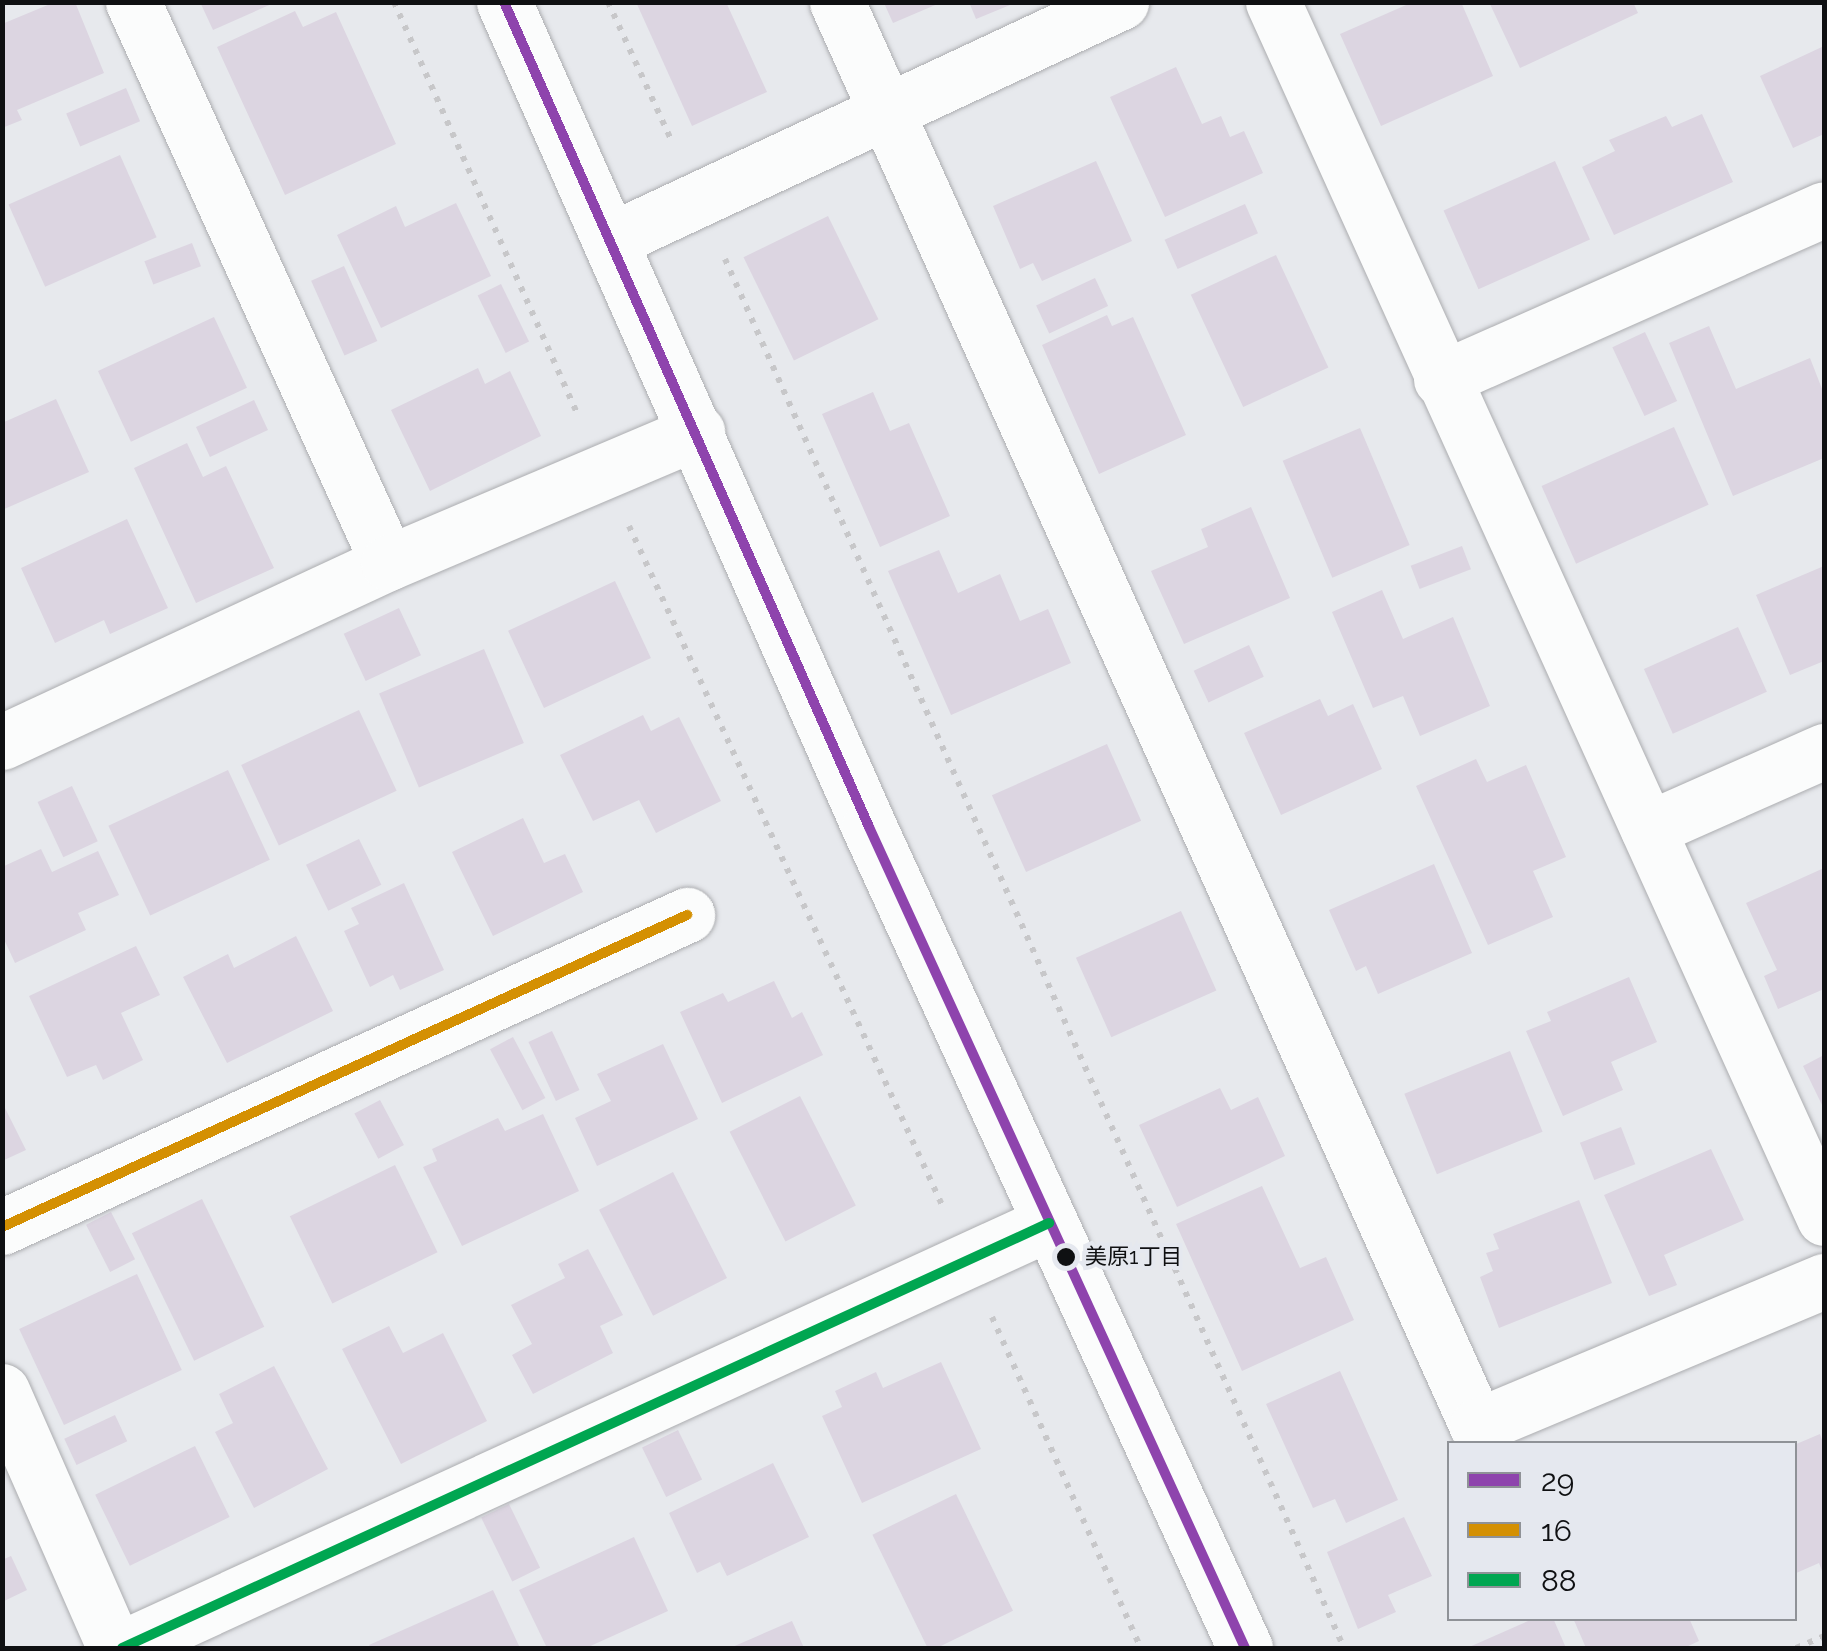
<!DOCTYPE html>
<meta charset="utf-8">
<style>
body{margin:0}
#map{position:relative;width:1827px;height:1651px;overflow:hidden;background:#e7e9ed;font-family:Raleway,"Noto Sans JP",sans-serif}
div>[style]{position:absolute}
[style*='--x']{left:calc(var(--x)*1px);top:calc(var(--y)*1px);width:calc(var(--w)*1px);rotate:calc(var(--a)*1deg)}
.building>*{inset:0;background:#dcd5e1;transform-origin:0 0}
.path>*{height:6px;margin-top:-3px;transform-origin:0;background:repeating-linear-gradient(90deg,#c7c7c9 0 5px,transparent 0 13px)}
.roads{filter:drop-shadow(0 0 2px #acadb0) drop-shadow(0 0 2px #acadb0)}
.street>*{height:55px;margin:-27.5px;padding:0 27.5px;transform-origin:27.5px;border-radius:27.5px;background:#fbfcfc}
.secondary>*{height:55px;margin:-27.5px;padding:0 27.5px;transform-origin:27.5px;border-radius:27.5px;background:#fbfcfc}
.bus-1>*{height:10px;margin:-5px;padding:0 5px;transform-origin:5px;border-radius:5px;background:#8e44ad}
.bus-2>*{height:10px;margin:-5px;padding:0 5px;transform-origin:5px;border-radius:5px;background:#d49003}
.bus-3>*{height:10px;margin:-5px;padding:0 5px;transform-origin:5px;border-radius:5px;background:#00a651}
.dots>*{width:28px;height:28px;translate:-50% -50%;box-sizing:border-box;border:5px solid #e5e8ef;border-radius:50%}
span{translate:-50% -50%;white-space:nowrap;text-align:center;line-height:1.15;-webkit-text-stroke:8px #e5e8ef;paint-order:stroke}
.bus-label{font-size:22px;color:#0f1012}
.left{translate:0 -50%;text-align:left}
.frame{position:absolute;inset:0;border:5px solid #0f1012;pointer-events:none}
.legend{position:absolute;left:1447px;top:1441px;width:350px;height:180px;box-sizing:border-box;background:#e5e8ef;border:2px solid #8f9297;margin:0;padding:12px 18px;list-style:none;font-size:30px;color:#0f1012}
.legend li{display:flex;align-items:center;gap:20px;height:50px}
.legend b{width:50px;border:2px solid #8f9297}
</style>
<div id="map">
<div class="building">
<div style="clip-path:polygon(55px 2px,75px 2px,104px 73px,17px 110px,22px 120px,2px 128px,2px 24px)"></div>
<div style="clip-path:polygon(200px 2px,276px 2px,213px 30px)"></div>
<div style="clip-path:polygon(636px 2px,726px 2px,767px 92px,692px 126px)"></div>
<div style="clip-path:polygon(969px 2px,1015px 2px,1015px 3px,976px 19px)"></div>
<div style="clip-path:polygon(1413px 2px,1461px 2px,1493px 76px,1381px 126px,1340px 34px)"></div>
<div style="clip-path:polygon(1489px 2px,1633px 2px,1638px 13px,1520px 68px)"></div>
<div style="clip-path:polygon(884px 3px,940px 3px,893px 23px)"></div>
<div style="clip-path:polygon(295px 11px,303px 27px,336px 12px,396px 144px,285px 195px,217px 47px)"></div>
<div style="clip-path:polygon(1824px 46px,1824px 134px,1793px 148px,1760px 76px)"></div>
<div style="clip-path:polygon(1176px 67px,1202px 124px,1221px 116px,1230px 137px,1244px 131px,1263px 173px,1165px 217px,1110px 97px)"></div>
<div style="left:126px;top:88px;width:36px;height:65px;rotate:67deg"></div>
<div style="clip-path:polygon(1702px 114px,1733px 182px,1614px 235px,1582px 167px,1615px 151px,1609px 140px,1666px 116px,1672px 127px)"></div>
<div style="left:120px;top:155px;width:90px;height:122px;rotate:66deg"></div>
<div style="clip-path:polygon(1096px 161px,1132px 241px,1042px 281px,1033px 263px,1020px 269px,993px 206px)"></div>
<div style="left:1555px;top:161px;width:86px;height:122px;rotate:66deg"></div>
<div style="clip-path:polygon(456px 203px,491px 276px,381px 328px,337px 235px,396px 206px,405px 227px)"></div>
<div style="left:1245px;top:204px;width:32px;height:88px;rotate:66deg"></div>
<div style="left:828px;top:216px;width:115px;height:94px;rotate:64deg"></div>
<div style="left:192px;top:243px;width:25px;height:51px;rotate:69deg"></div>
<div style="left:1276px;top:255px;width:124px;height:94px;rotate:65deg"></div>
<div style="left:344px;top:266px;width:82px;height:36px;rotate:66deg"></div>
<div style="left:1095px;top:278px;width:31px;height:65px;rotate:65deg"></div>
<div style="left:501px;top:284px;width:64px;height:26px;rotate:64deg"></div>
<div style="clip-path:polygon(1107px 315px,1112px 326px,1133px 317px,1186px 435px,1099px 474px,1042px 345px)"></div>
<div style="left:214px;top:317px;width:78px;height:128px;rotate:65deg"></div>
<div style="clip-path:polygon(1709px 326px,1736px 389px,1810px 358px,1824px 394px,1824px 458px,1733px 496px,1669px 343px)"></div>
<div style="left:1645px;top:332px;width:76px;height:36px;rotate:65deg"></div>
<div style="clip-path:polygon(478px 368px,485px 384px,510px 371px,541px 436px,430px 491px,391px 410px)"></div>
<div style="clip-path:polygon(873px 392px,890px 431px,909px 423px,950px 516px,880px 547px,822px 414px)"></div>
<div style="clip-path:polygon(56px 399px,89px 472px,2px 510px,2px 423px)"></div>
<div style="left:254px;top:400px;width:33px;height:64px;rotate:65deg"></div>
<div style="left:1674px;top:427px;width:85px;height:145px;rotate:66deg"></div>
<div style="left:1360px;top:428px;width:127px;height:84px;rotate:67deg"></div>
<div style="clip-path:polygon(187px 443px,203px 477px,226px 466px,274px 568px,196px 603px,134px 468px)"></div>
<div style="clip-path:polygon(1251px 507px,1290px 598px,1184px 644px,1151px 571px,1208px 547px,1201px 529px)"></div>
<div style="clip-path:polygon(127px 519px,168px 608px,110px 634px,104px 620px,55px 643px,21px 568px)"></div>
<div style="left:1462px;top:546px;width:25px;height:55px;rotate:69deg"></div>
<div style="clip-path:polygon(939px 550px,958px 593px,1000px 574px,1020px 621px,1048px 609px,1071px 663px,951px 715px,888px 571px)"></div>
<div style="clip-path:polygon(1824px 566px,1824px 661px,1790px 675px,1756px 595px)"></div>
<div style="left:615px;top:581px;width:85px;height:118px;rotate:65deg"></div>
<div style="clip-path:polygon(1382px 590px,1403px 639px,1453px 617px,1490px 706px,1420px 736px,1403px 696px,1373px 708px,1332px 612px)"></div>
<div style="left:399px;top:608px;width:52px;height:61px;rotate:65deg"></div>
<div style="left:1738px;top:627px;width:71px;height:103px;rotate:66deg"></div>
<div style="left:1249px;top:645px;width:35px;height:61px;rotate:65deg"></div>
<div style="left:484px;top:649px;width:102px;height:114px;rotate:67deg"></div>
<div style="clip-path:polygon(1320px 699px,1328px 716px,1353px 704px,1382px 769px,1281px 815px,1244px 733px)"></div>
<div style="left:359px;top:710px;width:89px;height:130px;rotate:65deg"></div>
<div style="clip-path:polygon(643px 715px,651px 731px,679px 717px,721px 801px,656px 833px,639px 800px,593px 821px,560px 755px)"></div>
<div style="left:1107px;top:744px;width:84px;height:126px;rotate:66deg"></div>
<div style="clip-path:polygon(1476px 759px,1487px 782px,1526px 765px,1566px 857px,1533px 871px,1553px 917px,1488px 945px,1416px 786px)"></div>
<div style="left:228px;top:770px;width:99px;height:132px;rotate:65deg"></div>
<div style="left:72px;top:786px;width:61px;height:38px;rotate:65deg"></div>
<div style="clip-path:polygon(523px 818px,544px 863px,565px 854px,583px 892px,493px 936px,452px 852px)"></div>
<div style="left:359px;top:839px;width:51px;height:59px;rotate:64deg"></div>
<div style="clip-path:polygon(41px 849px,52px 872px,98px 851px,119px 895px,78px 913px,86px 930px,15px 963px,2px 935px,2px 867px)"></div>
<div style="clip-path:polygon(1434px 864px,1472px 953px,1378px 994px,1366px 966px,1356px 971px,1329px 910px)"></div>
<div style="clip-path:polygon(1824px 868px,1824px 989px,1778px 1009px,1764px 976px,1777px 970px,1746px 903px)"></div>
<div style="clip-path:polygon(404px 883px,444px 970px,400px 990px,393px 975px,370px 987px,344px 931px,359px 924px,351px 908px)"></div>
<div style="left:1181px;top:911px;width:87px;height:115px;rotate:66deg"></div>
<div style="clip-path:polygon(296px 936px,333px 1011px,227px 1063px,183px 977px,228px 954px,234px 968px)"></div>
<div style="clip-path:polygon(136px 946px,160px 995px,121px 1013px,143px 1060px,103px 1080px,96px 1065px,67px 1077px,29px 996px)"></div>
<div style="clip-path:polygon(1629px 977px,1657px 1042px,1611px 1062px,1623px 1090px,1563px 1116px,1526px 1031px,1551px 1021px,1547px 1012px)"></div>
<div style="clip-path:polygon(774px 981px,792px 1018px,802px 1012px,823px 1055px,722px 1103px,680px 1012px,723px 993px,728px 1002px)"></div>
<div style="left:552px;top:1031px;width:65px;height:26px;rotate:65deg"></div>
<div style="left:513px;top:1037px;width:69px;height:26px;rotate:62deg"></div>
<div style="clip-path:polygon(663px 1044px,698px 1119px,597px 1166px,575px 1118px,611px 1101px,597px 1074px)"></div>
<div style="left:1510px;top:1051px;width:87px;height:114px;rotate:68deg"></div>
<div style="clip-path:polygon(1824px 1055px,1824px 1109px,1803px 1066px)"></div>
<div style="clip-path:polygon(1220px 1088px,1231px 1110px,1258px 1097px,1285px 1156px,1177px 1207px,1139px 1125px)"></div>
<div style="left:800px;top:1096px;width:123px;height:79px;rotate:63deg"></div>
<div style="left:380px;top:1100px;width:51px;height:29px;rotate:62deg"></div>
<div style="clip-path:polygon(2px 1102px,26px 1150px,2px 1161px)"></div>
<div style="clip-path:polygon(543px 1114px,579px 1191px,462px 1246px,423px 1167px,437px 1161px,432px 1149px,498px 1118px,505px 1131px)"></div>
<div style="left:1621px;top:1127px;width:40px;height:44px;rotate:69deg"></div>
<div style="clip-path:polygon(1711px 1149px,1744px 1220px,1664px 1255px,1677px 1285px,1649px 1296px,1604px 1195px)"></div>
<div style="left:395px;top:1165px;width:97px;height:117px;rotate:64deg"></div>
<div style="left:673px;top:1172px;width:119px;height:83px;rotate:63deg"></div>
<div style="clip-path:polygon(1262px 1186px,1300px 1268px,1326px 1257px,1354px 1320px,1242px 1371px,1176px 1224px)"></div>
<div style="left:202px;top:1199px;width:142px;height:78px;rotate:64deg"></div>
<div style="clip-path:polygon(1579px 1200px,1612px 1283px,1499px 1328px,1480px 1277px,1493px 1271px,1486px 1253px,1499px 1249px,1493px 1234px)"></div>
<div style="left:111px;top:1212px;width:53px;height:28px;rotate:63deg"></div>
<div style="clip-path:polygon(588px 1249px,623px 1315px,600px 1326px,613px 1353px,533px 1394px,512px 1355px,532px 1344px,511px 1305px,565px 1278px,558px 1264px)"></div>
<div style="left:137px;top:1274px;width:106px;height:130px;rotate:65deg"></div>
<div style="clip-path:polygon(389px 1326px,403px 1353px,443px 1333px,487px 1421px,401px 1464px,342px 1349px)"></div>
<div style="clip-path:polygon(941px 1362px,981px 1449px,862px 1503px,822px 1416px,842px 1407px,835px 1391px,876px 1372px,883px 1388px)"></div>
<div style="clip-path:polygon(274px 1366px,328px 1469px,254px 1508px,215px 1432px,233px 1423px,219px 1394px)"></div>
<div style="clip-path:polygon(1340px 1371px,1398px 1500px,1346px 1523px,1335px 1499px,1313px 1508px,1266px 1404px)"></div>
<div style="left:115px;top:1415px;width:29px;height:56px;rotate:65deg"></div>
<div style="left:678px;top:1430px;width:55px;height:40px;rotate:64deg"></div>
<div style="clip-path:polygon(1820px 1434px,1824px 1446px,1824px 1576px,1819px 1563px,1794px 1574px,1794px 1445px)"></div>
<div style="left:195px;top:1446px;width:79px;height:111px;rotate:64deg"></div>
<div style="clip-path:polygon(773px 1463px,809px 1537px,727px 1576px,720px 1562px,697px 1573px,669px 1513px)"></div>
<div style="left:956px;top:1494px;width:130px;height:93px;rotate:64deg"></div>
<div style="left:509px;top:1504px;width:71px;height:31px;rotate:64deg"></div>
<div style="clip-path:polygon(1404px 1517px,1432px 1576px,1388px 1595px,1396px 1612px,1358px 1629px,1327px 1552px)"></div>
<div style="clip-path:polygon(634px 1537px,668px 1611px,586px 1648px,547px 1648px,519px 1590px)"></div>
<div style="clip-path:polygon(11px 1556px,27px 1590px,2px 1602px,2px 1560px)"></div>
<div style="clip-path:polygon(493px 1590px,520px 1648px,371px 1648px,369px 1645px)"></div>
<div style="clip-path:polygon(1535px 1618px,1553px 1618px,1566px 1648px,1467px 1648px)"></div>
<div style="clip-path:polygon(1573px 1618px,1689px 1618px,1699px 1641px,1684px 1648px,1586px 1648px)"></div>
<div style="clip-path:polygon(792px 1621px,804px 1648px,730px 1648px)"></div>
</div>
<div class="path">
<div style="--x:394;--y:2;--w:452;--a:66"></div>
<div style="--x:608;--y:2;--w:154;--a:65.4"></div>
<div style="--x:725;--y:259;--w:1521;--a:65.98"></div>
<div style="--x:629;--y:526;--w:748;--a:65.25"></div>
<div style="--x:992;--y:1317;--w:363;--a:65.8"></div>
<div style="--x:1796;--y:1648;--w:30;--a:-23"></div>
</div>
<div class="roads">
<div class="street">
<div style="--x:133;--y:2;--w:616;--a:65.56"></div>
<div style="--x:837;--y:2;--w:1561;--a:65.8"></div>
<div style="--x:1477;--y:1426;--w:376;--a:-22.7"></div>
<div style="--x:1273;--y:2;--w:1335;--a:65.62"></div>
<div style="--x:611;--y:240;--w:563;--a:-25.02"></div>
<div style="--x:1441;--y:379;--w:419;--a:-23.9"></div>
<div style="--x:2;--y:742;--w:425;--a:-24.9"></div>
<div style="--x:388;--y:563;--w:336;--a:-23"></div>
<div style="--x:1648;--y:829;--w:193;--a:-23.9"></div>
<div style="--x:2;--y:1227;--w:753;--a:-24.49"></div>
<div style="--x:2;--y:1391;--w:281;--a:66.3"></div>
<div style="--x:122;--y:1648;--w:1020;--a:-24.63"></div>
</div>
<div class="secondary">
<div style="--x:504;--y:2;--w:902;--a:66.13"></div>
<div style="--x:869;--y:827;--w:903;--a:65.39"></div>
</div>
</div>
<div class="bus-1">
<div style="--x:504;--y:2;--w:902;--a:66.13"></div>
<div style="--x:869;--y:827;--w:903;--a:65.39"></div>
</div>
<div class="bus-2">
<div style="--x:2;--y:1227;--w:753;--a:-24.49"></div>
</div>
<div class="bus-3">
<div style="--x:122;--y:1648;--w:1020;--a:-24.63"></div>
</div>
<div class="dots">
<div style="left:1066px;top:1257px;background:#0f1012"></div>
</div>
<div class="bus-label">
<span class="left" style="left:1085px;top:1257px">美原1丁目</span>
</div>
<div class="frame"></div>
<ul class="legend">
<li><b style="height:12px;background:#8e44ad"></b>29</li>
<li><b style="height:12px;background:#d49003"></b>16</li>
<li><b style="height:12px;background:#00a651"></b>88</li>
</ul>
</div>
